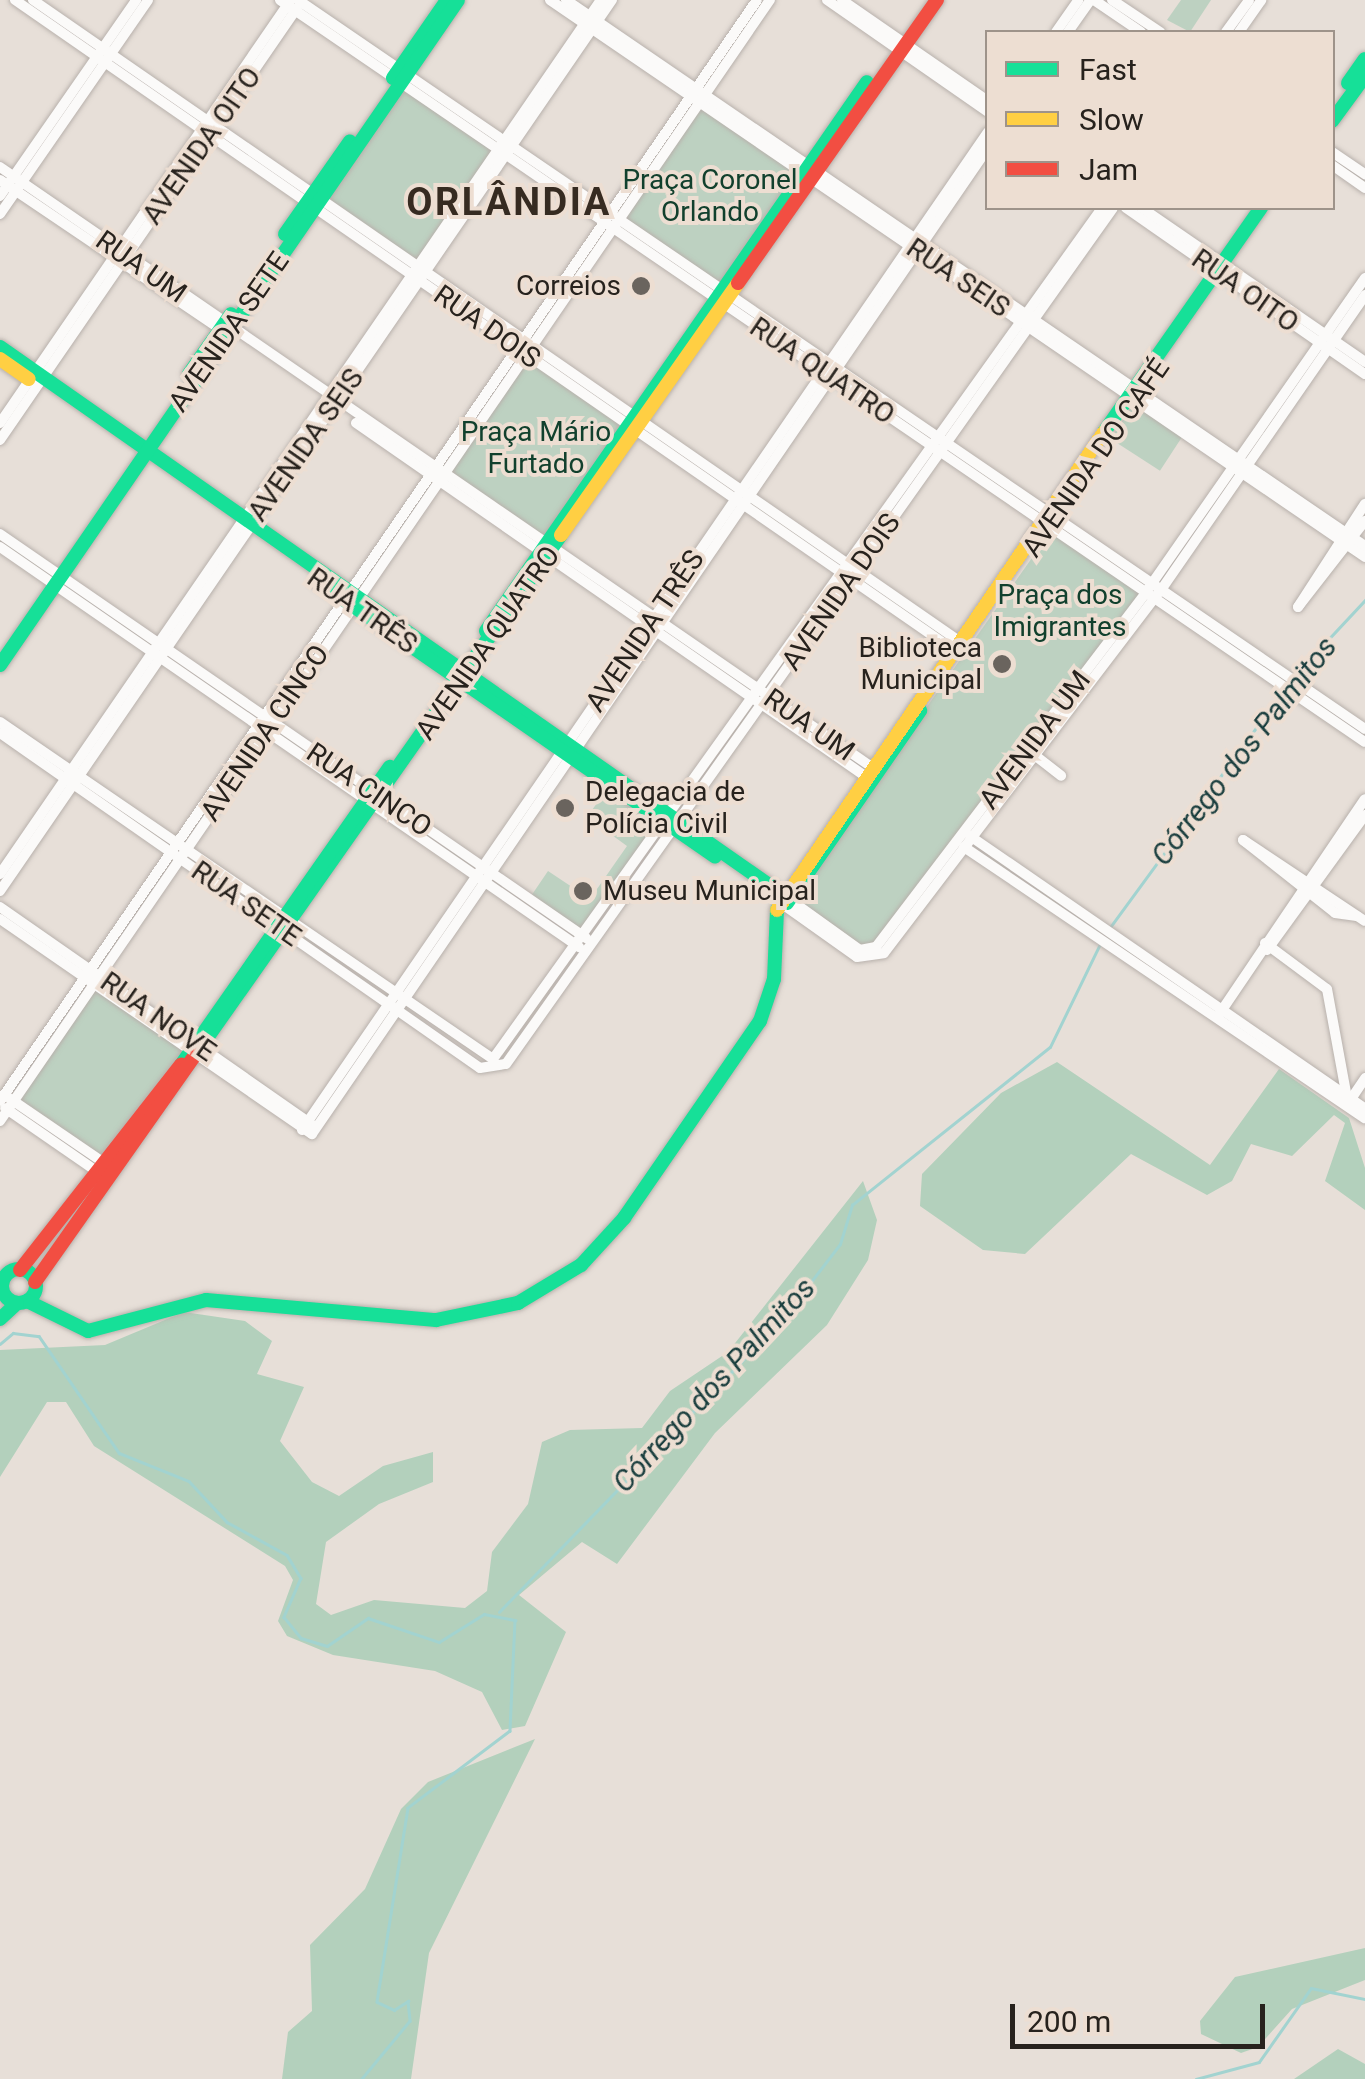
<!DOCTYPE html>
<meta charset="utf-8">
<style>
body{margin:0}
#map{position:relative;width:1365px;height:2079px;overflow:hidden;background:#e7dfd8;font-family:Roboto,sans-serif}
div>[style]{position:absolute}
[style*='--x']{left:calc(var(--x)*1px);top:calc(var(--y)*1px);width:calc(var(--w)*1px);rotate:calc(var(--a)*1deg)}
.green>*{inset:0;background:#bdd1c1;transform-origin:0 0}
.forest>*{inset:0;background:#b3d0bc}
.stream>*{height:2.5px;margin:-1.25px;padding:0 1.25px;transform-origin:1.25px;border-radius:1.25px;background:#a2d3d0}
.roads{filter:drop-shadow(0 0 2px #b8b1ac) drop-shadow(0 0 2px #b8b1ac)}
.street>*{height:10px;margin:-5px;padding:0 5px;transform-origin:5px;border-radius:5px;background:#fbfaf9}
.fast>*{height:14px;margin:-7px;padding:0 7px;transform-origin:7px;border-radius:7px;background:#16e098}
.fast>.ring{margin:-7px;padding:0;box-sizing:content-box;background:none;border:14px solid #16e098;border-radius:50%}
.slow>*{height:14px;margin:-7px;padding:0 7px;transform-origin:7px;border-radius:7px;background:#ffcf43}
.jam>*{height:14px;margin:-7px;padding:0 7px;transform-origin:7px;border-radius:7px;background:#f24e42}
.dots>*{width:28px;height:28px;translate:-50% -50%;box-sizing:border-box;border:5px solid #edded2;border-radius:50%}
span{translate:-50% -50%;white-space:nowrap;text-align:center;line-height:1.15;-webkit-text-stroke:8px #edded2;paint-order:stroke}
.street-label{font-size:28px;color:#27221d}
.park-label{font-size:28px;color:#11402d}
.poi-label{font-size:28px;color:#27221d}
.right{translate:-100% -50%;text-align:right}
.left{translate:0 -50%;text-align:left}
.water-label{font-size:30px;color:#1a3e3e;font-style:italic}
.district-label{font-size:38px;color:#362b21;font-weight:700;letter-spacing:2.5px}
.legend{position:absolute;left:985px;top:30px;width:350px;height:180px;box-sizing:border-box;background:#edded2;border:2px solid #9e938a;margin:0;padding:12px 18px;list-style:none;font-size:30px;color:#27221d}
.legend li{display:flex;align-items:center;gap:20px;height:50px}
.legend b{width:50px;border:2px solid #9e938a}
.scale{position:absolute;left:1010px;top:2004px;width:255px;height:45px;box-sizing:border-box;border:5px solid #27221d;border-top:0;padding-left:12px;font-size:30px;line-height:35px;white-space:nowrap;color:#27221d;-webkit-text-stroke:8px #edded2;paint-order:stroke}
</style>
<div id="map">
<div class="green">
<div style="clip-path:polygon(1181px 0,1211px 0,1190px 32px,1167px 20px)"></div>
<div style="left:401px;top:83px;width:116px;height:142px;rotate:34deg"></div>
<div style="left:699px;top:101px;width:126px;height:144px;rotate:34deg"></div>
<div style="left:526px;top:353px;width:124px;height:145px;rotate:35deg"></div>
<div style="left:1135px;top:401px;width:59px;height:45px;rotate:33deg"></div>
<div style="clip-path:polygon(1051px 531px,1142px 593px,867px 952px,791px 899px)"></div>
<div style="clip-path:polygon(610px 785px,665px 823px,584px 936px,529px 899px,548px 871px,590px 899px,627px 846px,587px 817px)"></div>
<div style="left:94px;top:983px;width:118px;height:143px;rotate:35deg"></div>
</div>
<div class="forest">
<div style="clip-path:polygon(1057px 1062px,1210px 1165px,1279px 1069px,1349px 1118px,1365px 1168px,1365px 1210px,1325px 1181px,1345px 1123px,1334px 1115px,1292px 1156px,1251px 1144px,1232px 1181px,1207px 1195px,1131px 1154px,1025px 1254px,983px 1250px,920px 1206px,922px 1174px,1001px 1093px)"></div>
<div style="clip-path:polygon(863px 1181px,877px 1220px,868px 1260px,827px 1325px,715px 1433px,617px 1564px,582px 1542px,519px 1595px,566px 1632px,525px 1726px,502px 1730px,482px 1692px,435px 1671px,333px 1655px,287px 1636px,278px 1621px,293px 1580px,285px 1566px,94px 1446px,66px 1402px,47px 1402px,0 1477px,0 1350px,105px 1345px,184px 1312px,245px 1321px,272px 1341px,257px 1374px,304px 1387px,280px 1441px,312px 1482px,339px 1496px,383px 1466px,433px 1452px,433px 1482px,379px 1504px,326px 1542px,316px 1604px,331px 1615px,374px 1600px,465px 1608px,487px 1591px,492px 1552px,528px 1504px,542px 1442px,570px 1430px,642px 1428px,670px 1391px,728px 1352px)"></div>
<div style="clip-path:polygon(535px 1739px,429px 1953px,411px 2079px,282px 2079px,288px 2032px,312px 2011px,310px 1945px,365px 1889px,401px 1809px,428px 1782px)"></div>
<div style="clip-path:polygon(1365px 1948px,1365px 1980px,1292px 2009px,1258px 2047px,1241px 2053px,1201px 2034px,1200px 2021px,1235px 1977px)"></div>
<div style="clip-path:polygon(1338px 2049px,1365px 2064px,1365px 2079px,1294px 2079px)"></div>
</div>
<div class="stream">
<div style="--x:1294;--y:676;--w:104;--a:-46.9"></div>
<div style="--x:1111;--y:926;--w:293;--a:-53.8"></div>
<div style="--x:0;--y:1344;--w:17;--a:-40"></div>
<div style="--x:13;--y:1333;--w:26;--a:7"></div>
<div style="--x:39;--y:1336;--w:142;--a:55.6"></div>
<div style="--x:119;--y:1453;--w:75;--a:21.8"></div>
<div style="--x:189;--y:1481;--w:56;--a:47.2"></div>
<div style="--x:227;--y:1522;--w:68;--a:28.8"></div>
<div style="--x:287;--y:1555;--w:27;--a:59"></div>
<div style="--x:301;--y:1578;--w:43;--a:113.6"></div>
<div style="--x:284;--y:1617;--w:27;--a:51"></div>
<div style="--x:301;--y:1638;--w:27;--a:17"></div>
<div style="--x:327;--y:1646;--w:50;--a:-34.3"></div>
<div style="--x:368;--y:1618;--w:75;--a:18.7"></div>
<div style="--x:439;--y:1642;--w:53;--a:-31.9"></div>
<div style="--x:484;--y:1614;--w:32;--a:11"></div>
<div style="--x:515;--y:1620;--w:111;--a:92.6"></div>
<div style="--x:510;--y:1731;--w:128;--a:143"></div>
<div style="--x:408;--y:1808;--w:196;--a:99.1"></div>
<div style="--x:377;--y:2002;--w:19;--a:25"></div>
<div style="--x:394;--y:2010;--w:17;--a:-33"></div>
<div style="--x:408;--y:2001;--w:20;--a:84"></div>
<div style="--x:410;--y:2021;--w:75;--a:129.6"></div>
<div style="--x:499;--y:1612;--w:404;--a:-45.9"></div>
<div style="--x:780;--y:1322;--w:98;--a:-52.4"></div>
<div style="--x:840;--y:1244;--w:41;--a:-72.9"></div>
<div style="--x:852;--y:1205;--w:253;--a:-38.6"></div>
<div style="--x:1050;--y:1047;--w:112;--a:-64.1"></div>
<div style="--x:1196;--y:2079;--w:65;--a:-15.1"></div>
<div style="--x:1259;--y:2062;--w:90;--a:-54.9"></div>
<div style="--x:1311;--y:1988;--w:55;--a:11.5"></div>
</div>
<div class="roads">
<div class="street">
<div style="--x:15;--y:0;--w:1148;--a:34.71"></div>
<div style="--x:33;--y:0;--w:1133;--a:34.69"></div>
<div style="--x:280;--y:0;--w:1314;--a:34.37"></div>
<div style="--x:298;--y:0;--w:1292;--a:34.34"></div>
<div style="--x:550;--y:0;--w:987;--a:34.35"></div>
<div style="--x:566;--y:0;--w:968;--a:34.35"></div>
<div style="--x:827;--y:0;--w:196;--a:34.8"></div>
<div style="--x:842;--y:0;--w:178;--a:34.7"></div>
<div style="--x:1094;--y:0;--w:57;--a:34.2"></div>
<div style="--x:1112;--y:0;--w:58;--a:33.7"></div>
<div style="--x:1056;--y:32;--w:39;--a:-55"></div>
<div style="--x:1068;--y:32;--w:39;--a:-55"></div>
<div style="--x:1226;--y:32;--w:39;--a:-54"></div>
<div style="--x:1239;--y:32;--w:39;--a:-55"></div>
<div style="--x:1332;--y:152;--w:40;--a:34"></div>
<div style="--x:1332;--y:165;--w:40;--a:34.9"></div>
<div style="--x:0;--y:167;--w:1060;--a:34.54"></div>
<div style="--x:0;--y:180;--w:258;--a:34.1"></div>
<div style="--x:0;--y:196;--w:239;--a:-55.2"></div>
<div style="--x:1126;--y:208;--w:291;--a:34.8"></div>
<div style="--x:1142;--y:208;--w:271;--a:34.6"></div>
<div style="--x:0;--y:214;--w:260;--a:-55.3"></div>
<div style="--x:0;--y:423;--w:512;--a:-55.5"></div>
<div style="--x:356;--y:423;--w:623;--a:34.74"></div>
<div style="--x:0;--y:440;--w:524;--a:-55.49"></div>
<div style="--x:0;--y:534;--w:712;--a:34.58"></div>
<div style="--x:0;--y:547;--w:704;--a:34.64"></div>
<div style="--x:1298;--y:607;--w:123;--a:-57"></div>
<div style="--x:1298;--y:607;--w:109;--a:-52.1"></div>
<div style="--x:0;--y:722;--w:597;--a:34.36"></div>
<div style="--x:0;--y:733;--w:585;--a:34.91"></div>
<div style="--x:480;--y:1068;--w:26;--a:-9"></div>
<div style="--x:506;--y:1064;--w:1049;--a:-54.66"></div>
<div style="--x:1032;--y:753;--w:37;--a:38"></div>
<div style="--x:970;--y:836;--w:480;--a:34.6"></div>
<div style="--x:1243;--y:840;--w:146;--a:33.6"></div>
<div style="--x:1243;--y:840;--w:117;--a:38.4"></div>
<div style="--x:1335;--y:913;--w:22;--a:8"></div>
<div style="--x:964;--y:847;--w:484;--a:34.1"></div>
<div style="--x:0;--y:874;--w:1061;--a:-55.49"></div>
<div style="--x:0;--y:891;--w:1081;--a:-55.52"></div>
<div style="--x:789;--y:899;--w:87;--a:35.7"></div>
<div style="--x:860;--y:950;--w:16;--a:-11"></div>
<div style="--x:876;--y:947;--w:446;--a:-52.7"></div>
<div style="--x:1146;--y:592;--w:383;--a:-55.1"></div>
<div style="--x:785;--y:906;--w:88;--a:35.3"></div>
<div style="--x:857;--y:957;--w:27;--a:-8"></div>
<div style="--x:884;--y:953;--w:457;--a:-52.7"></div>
<div style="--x:1161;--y:590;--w:359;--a:-55.3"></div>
<div style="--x:0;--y:907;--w:379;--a:34.9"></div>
<div style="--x:0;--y:919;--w:379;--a:34.6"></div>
<div style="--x:312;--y:1134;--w:1195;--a:-55.57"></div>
<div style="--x:1265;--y:943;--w:77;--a:36.6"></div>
<div style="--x:1327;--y:989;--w:111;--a:79.6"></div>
<div style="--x:1267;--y:950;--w:167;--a:-54"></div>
<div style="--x:1220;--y:1013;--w:258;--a:-55.9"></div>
<div style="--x:493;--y:1059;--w:1046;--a:-54.41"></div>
<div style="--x:9;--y:1098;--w:122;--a:34.3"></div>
<div style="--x:0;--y:1101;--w:1336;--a:-55.49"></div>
<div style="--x:1349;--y:1102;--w:29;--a:-56"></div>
<div style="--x:5;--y:1108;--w:118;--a:34.6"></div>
<div style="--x:0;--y:1121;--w:1360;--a:-55.52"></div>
<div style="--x:302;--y:1130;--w:1211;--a:-55.5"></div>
</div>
<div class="fast">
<div style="--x:393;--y:78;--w:95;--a:-55.3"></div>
<div style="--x:1348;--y:83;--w:29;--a:-55"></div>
<div style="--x:1332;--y:121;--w:56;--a:-53.7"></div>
<div style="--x:285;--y:234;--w:113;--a:-55"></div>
<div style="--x:0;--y:347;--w:963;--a:34.98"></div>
<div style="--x:189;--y:374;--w:73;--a:-55"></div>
<div style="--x:1104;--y:432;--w:274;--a:-55"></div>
<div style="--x:317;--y:581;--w:484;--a:34.7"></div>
<div style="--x:486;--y:631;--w:668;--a:-55.24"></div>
<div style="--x:0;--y:665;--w:807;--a:-55.44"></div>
<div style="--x:787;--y:903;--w:234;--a:-55.3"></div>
<div style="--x:200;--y:1048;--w:627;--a:-54.87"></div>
<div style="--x:181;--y:1065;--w:364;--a:-55"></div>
<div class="ring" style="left:2px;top:1269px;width:20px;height:20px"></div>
<div style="--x:27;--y:1301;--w:68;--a:26.2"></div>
<div style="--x:88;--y:1331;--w:122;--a:-14.7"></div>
<div style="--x:206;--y:1300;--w:231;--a:5"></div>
<div style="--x:436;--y:1320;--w:84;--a:-11.7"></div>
<div style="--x:518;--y:1303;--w:74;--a:-31.1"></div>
<div style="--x:581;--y:1265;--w:64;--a:-47.5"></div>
<div style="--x:624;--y:1218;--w:239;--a:-55.4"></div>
<div style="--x:760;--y:1021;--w:44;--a:-71.6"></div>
<div style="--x:774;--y:979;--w:69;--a:-87.5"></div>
<div style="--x:0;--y:1319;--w:23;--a:-43"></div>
</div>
<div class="slow">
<div style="--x:0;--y:359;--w:35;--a:35"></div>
<div style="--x:561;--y:535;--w:308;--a:-54.9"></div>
<div style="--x:777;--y:910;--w:579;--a:-55.62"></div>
</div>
<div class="jam">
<div style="--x:738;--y:283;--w:346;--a:-54.9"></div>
<div style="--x:20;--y:1270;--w:261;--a:-51.9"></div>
<div style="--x:35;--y:1282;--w:286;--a:-54.8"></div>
</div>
</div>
<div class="dots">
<div style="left:641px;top:286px;background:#6a645e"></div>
<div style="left:1002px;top:664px;background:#6a645e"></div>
<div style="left:565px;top:808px;background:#6a645e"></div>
<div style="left:583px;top:891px;background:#6a645e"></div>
</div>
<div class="street-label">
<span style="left:202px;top:146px;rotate:-55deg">AVENIDA OITO</span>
<span style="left:141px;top:267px;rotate:35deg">RUA UM</span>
<span style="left:958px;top:278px;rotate:34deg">RUA SEIS</span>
<span style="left:1245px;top:291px;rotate:35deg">RUA OITO</span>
<span style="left:487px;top:327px;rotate:35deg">RUA DOIS</span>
<span style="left:229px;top:332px;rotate:-55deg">AVENIDA SETE</span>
<span style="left:822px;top:371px;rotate:34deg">RUA QUATRO</span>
<span style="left:306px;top:445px;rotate:-55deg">AVENIDA SEIS</span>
<span style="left:1096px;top:458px;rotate:-55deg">AVENIDA DO CAFÉ</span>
<span style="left:841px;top:592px;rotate:-55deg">AVENIDA DOIS</span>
<span style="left:362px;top:611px;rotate:35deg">RUA TRÊS</span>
<span style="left:645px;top:631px;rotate:-56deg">AVENIDA TRÊS</span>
<span style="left:488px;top:643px;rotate:-55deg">AVENIDA QUATRO</span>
<span style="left:809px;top:725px;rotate:35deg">RUA UM</span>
<span style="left:265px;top:733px;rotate:-56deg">AVENIDA CINCO</span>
<span style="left:1035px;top:740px;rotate:-53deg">AVENIDA UM</span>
<span style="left:369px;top:790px;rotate:34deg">RUA CINCO</span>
<span style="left:246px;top:904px;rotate:35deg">RUA SETE</span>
<span style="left:158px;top:1017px;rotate:35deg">RUA NOVE</span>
</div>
<div class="park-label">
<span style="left:710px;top:196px">Praça Coronel<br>Orlando</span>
<span style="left:536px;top:448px">Praça Mário<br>Furtado</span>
<span style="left:1060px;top:611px">Praça dos<br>Imigrantes</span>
</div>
<div class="poi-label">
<span class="right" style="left:621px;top:286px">Correios</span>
<span class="right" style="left:982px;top:664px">Biblioteca<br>Municipal</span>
<span class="left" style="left:585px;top:808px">Delegacia de<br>Polícia Civil</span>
<span class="left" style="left:603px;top:891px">Museu Municipal</span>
</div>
<div class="water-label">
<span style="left:1244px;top:751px;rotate:-52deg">Córrego dos Palmitos</span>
<span style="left:714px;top:1385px;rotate:-47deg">Córrego dos Palmitos</span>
</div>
<div class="district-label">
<span style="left:509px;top:203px">ORLÂNDIA</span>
</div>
<ul class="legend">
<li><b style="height:12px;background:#16e098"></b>Fast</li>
<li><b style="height:12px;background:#ffcf43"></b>Slow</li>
<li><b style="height:12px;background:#f24e42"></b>Jam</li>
</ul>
<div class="scale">200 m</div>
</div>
